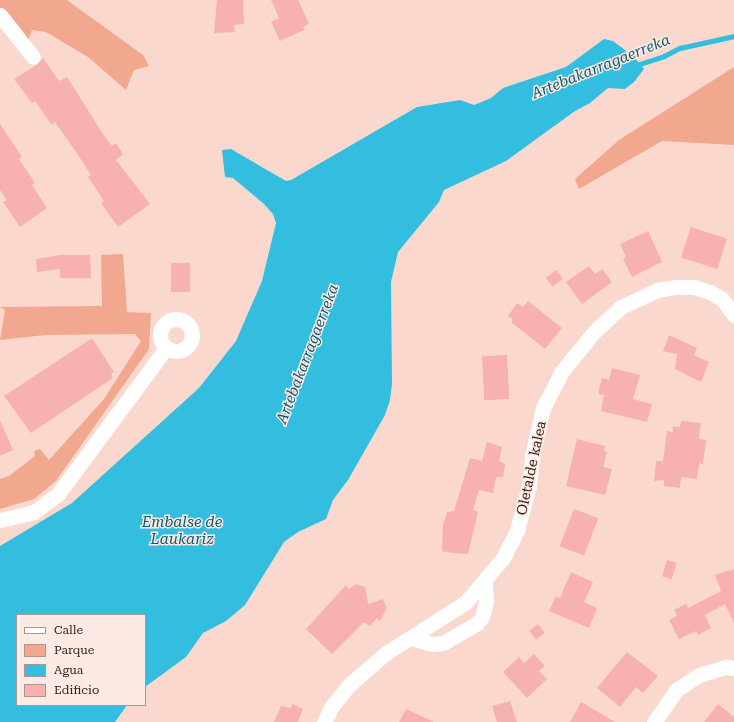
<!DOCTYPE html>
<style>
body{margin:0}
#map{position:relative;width:734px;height:722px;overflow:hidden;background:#fbd8cd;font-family:"Roboto Serif",serif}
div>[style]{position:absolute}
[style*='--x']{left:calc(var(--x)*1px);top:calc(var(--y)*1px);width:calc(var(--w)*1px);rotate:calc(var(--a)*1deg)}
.green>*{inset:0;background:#f2a88f}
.water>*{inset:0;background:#33bee0}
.stream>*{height:4.5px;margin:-2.25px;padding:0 2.25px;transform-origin:2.25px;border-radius:2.25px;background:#33bee0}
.building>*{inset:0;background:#f8b1b1;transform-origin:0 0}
.minor>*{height:15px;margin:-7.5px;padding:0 7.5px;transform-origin:7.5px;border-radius:7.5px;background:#fff}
.minor>.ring{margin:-7.5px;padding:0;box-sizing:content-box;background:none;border:15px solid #fff;border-radius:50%}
span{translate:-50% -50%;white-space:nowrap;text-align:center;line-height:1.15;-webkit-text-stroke:3px #fceae4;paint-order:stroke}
.street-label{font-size:14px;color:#38190e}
.water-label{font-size:15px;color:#0f5a6c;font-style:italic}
.legend{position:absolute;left:16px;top:614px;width:130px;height:92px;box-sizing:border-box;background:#fceae4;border:1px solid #ae968e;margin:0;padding:5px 7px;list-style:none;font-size:12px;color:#38190e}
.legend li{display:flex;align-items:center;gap:8px;height:20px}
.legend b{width:20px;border:1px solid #ae968e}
</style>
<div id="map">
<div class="green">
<div style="clip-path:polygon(0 0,67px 0,143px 55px,149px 66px,134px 70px,126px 90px,88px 57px,46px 32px,32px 30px,28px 41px,17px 25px,0 7px)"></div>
<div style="clip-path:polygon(734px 67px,734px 145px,662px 141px,579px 189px,575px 179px,619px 140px)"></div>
<div style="clip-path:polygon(123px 254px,127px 312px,151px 313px,149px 349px,56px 481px,34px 499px,0 509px,0 479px,9px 476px,35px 456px,34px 451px,40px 449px,49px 460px,104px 399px,141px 341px,135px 334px,45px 335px,0 340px,5px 310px,0 307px,102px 306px,101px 255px)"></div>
</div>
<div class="water">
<div style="clip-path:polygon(604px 39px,613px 41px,634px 57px,644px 69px,634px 82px,625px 89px,608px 88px,590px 103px,575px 111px,506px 161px,444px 190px,439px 202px,398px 252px,391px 282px,392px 384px,390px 400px,385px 415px,348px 480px,333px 500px,326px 519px,298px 532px,284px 542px,245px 605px,226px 621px,203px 633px,186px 657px,145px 687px,145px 615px,17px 615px,17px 705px,127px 705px,115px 722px,0 722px,0 546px,72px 503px,199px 388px,236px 341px,262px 281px,276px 223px,273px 214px,264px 204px,233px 178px,225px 177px,222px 150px,231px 149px,286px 181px,291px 180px,417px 107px,460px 100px,474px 105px,491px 98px,503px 88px,566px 67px)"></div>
</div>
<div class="stream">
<div style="--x:634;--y:66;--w:32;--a:-18"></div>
<div style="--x:664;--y:56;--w:18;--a:-27"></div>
<div style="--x:680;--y:48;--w:55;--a:-12.5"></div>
</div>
<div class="building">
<div style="clip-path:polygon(217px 0,243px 0,244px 24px,234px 25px,235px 32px,214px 33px)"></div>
<div style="clip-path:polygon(271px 0,298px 0,309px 24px,303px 27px,304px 30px,280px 41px,271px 22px,279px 18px)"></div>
<div style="clip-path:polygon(43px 58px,59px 81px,67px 77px,103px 134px,112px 146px,116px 143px,123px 154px,116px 160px,150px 204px,118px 227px,101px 203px,104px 201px,88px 177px,91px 175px,76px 152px,55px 122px,52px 125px,35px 101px,32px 103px,14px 79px,38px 64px)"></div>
<div style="clip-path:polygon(0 124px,22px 157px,19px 159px,35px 183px,32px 185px,47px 208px,20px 227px,3px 202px,7px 200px,0 190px)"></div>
<div style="left:691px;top:227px;width:38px;height:32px;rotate:18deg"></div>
<div style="clip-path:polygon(648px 231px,662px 262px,632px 277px,623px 259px,626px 257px,620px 244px)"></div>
<div style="clip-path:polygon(60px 255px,90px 255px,91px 278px,60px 278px,60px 269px,37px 272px,36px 259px)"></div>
<div style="left:171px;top:263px;width:19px;height:29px"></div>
<div style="clip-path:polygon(589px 266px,595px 274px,602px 269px,612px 282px,582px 304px,566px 282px)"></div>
<div style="left:556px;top:270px;width:11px;height:13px;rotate:52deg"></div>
<div style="clip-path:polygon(528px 301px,562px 328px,545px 349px,511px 322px,513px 319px,508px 316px,517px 303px,523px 307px)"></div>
<div style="clip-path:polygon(669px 335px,697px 348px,694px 355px,709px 362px,701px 382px,675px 369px,677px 354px,663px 351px)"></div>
<div style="clip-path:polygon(92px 338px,114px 372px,111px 374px,113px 378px,31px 433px,4px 396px)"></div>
<div style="left:507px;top:355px;width:44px;height:25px;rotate:87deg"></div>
<div style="clip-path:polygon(612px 368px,640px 375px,633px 399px,652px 404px,647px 422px,601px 411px,604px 395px,599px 394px,599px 390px,602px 378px,609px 380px)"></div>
<div style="clip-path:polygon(0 420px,13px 450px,0 456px)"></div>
<div style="clip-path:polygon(681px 421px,701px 423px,699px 439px,706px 440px,703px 464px,699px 463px,697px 479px,681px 477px,680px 488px,664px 486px,664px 480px,654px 481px,656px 461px,663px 461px,667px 431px,673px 432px,673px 426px,680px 427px)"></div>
<div style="clip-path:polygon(577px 439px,605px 446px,604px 451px,607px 452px,603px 467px,612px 469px,605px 495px,566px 486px)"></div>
<div style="clip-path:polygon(487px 442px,502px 447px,499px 461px,505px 464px,503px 477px,496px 477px,493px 493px,479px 490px,473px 510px,478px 512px,468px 554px,444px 552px,442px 550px,443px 525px,447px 512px,454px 511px,470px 458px,482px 461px)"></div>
<div style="left:574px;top:509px;width:26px;height:40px;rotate:21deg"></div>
<div style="left:667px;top:560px;width:10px;height:17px;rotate:17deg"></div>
<div style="clip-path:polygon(734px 569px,734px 623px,725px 604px,705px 615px,711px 628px,698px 635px,696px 631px,679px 639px,669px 620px,677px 616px,674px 610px,686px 604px,688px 608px,721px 591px,715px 575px)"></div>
<div style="clip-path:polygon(571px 572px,593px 582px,584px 602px,597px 608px,589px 628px,549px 611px,556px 596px,560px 598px)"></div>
<div style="clip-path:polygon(356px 584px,365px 587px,368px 604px,383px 599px,387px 608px,380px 621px,377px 618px,370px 626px,364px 622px,332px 654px,306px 629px,346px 585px,349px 589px)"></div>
<div style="left:538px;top:624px;width:11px;height:11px;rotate:52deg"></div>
<div style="clip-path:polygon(627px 652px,658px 676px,643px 693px,636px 687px,620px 707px,597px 688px)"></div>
<div style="clip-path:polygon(534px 654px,545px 666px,539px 671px,547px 679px,527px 698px,503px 672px,519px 657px,524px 663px)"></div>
<div style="clip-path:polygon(510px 701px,517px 722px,497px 722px,492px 706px)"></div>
<div style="clip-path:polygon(581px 702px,615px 722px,570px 722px)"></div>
<div style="clip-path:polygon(292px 704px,303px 709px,298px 722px,274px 722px,281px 706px,291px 708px)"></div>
<div style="clip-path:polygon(718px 704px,734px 717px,734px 722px,704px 722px)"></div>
<div style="clip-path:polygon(406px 709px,434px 722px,399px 722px)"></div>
</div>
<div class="minor">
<div style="--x:0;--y:15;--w:53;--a:51.8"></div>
<div class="ring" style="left:160px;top:319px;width:17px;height:17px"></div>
<div style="--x:0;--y:520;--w:35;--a:-13"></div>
<div style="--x:34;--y:512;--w:30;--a:-37"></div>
<div style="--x:58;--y:494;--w:182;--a:-53.5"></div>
<div style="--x:411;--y:638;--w:22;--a:16"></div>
<div style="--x:432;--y:644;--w:11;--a:-5"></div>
<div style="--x:443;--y:643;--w:39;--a:-30"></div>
<div style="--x:477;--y:623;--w:8;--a:-50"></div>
<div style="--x:482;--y:617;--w:16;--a:-75"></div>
<div style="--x:486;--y:602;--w:22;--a:-93"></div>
<div style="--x:324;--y:722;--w:18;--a:-63"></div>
<div style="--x:332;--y:706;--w:27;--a:-51"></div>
<div style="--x:349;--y:685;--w:49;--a:-40.9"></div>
<div style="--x:386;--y:653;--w:95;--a:-32.5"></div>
<div style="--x:466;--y:602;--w:57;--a:-49.9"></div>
<div style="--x:503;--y:558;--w:31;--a:-63"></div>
<div style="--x:517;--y:530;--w:46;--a:-74.7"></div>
<div style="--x:529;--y:486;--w:30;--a:-84"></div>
<div style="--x:532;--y:456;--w:49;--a:-77.1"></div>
<div style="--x:543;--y:408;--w:42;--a:-62.8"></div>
<div style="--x:562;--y:371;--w:50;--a:-50.6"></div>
<div style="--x:594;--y:332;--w:37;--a:-43"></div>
<div style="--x:621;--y:307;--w:40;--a:-25"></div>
<div style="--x:657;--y:290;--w:20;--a:-9"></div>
<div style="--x:677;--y:287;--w:16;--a:0"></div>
<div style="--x:693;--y:287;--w:18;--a:16"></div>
<div style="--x:710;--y:292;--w:14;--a:30"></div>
<div style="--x:722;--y:299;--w:20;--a:53"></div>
<div style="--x:654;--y:722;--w:39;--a:-55"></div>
<div style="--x:676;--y:690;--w:27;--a:-33"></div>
<div style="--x:699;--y:675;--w:28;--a:-17"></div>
<div style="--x:726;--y:667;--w:8;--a:7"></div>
</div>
<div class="street-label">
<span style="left:531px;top:468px;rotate:-78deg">Oletalde kalea</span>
</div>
<div class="water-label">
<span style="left:601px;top:67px;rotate:-22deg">Artebakarragaerreka</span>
<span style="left:308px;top:354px;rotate:-69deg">Artebakarragaerreka</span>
<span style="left:182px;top:531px">Embalse de<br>Laukariz</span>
</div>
<ul class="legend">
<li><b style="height:5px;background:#fff"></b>Calle</li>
<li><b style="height:11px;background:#f2a88f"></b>Parque</li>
<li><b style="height:11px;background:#33bee0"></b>Agua</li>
<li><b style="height:11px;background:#f8b1b1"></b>Edificio</li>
</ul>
</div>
